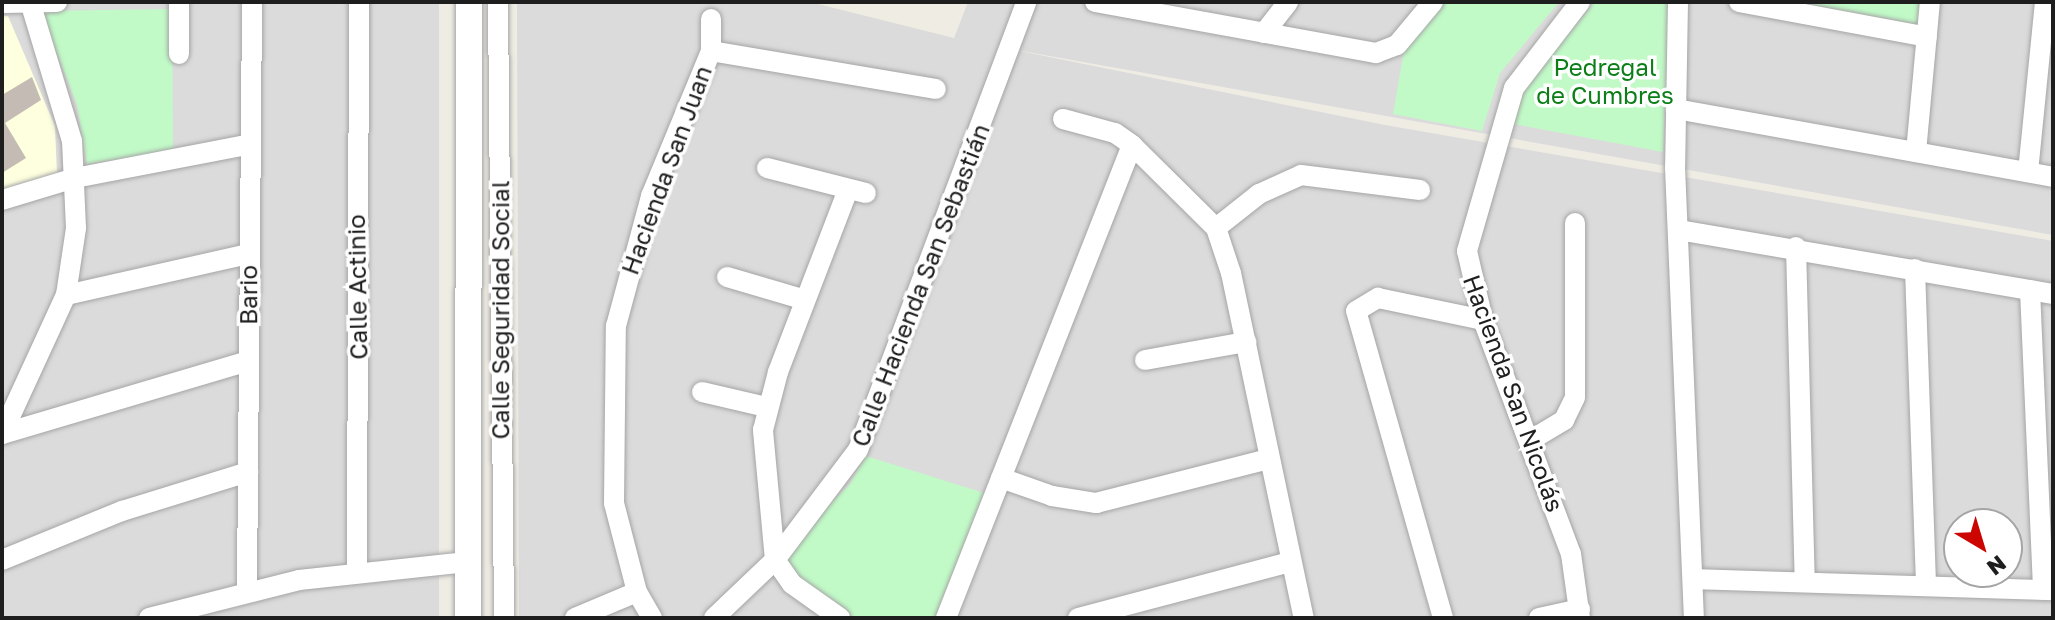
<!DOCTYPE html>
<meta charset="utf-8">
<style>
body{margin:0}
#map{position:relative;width:2055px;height:620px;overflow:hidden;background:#efece4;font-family:"Golos Text",sans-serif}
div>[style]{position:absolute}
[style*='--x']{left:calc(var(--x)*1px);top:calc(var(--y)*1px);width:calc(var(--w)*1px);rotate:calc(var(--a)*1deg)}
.residential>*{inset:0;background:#dcdbdb;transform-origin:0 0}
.education>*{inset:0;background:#feffde}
.park>*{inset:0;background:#c1fac7}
.building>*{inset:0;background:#c4bcb4}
.roads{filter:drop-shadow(0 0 2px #a5a5a5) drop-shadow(0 0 2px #a5a5a5)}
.minor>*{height:20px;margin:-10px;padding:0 10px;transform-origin:10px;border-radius:10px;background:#fff}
.tertiary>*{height:26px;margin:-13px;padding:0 13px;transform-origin:13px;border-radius:13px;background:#fff}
span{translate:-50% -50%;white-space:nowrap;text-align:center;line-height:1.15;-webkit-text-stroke:7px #fff;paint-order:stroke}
.park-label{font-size:24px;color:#0b7e17}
.street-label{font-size:24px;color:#1e1e1e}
.frame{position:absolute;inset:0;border:4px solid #1e1e1e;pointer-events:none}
.north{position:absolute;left:1943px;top:508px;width:80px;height:80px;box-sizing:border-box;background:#fff;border:2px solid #a5a5a5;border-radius:50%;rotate:142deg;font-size:22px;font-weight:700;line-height:32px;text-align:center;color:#1e1e1e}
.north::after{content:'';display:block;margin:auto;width:28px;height:36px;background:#cd0500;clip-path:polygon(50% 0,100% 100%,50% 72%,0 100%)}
</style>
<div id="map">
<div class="residential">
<div style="left:2px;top:2px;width:437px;height:616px"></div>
<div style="clip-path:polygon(evenodd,517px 2px,810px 2px,954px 38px,968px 2px,2053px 2px,2053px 235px,1010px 49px,1385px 125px,2053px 241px,2053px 618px,519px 618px,517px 2px,1959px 524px,2007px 524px,2007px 572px,1959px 572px,1959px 524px)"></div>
</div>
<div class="education">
<div style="clip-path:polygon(2px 16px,8px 16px,55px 126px,57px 174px,2px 193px)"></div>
</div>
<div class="park">
<div style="clip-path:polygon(1444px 2px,1559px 2px,1500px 73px,1482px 131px,1393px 114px,1404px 51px)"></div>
<div style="clip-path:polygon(1595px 2px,1669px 2px,1663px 152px,1508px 123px,1524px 86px)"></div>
<div style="clip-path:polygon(1796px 2px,1922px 2px,1920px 25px)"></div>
<div style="clip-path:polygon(172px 9px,173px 151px,87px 164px,77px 105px,41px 11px)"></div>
<div style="clip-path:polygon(866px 456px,984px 493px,937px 618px,856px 618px,782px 572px,776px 557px,849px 485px)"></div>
</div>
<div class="building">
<div style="clip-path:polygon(32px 77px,41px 100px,5px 123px,26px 158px,2px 173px,2px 95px)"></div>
</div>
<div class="roads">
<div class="minor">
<div style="--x:498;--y:2;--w:616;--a:89.44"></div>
<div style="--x:1095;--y:2;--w:286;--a:10.3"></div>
<div style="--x:1376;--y:53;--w:22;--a:-21"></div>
<div style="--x:1397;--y:45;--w:56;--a:-50.1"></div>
<div style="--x:1580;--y:2;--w:108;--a:127.5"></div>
<div style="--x:1514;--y:88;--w:170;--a:106.1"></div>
<div style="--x:1467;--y:251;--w:71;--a:76.9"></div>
<div style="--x:1483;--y:320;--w:250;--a:69.4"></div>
<div style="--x:1571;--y:554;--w:65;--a:82"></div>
<div style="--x:1678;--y:2;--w:165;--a:91"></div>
<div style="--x:1675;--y:167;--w:451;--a:87.6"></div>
<div style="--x:1739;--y:2;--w:191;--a:10.5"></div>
<div style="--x:2;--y:3;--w:55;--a:-1"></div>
<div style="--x:1264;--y:33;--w:39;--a:-52"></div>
<div style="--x:711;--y:51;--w:228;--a:9.6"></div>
<div style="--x:179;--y:54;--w:52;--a:-90"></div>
<div style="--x:1676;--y:109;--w:383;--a:10.2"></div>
<div style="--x:1063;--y:119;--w:54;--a:15.1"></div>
<div style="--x:1115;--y:133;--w:21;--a:35"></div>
<div style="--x:1132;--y:145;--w:118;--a:44.7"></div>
<div style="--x:1216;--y:228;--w:47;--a:71.6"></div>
<div style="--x:1231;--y:273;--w:353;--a:78.1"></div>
<div style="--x:1916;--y:152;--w:151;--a:-84.7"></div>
<div style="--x:767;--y:168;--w:102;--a:14.2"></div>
<div style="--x:2028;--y:172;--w:171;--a:-84.3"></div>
<div style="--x:2;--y:200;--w:76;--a:-16.8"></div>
<div style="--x:75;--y:178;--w:175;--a:-10.9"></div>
<div style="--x:1216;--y:228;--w:55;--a:-38.3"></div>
<div style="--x:1259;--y:194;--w:46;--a:-24.3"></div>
<div style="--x:1301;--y:175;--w:120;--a:7.2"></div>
<div style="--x:1679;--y:230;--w:379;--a:9.7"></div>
<div style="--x:1796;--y:247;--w:334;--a:88.5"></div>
<div style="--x:1915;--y:269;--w:316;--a:88"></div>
<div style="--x:727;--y:277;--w:81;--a:16.4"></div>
<div style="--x:2030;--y:290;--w:300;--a:87.5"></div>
<div style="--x:66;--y:295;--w:187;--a:-12.7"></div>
<div style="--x:1145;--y:360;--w:103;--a:-10.1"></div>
<div style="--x:702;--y:392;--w:66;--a:13.2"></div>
<div style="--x:2;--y:434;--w:153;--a:-65.3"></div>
<div style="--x:66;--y:295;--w:68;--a:-81.5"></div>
<div style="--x:76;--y:228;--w:87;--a:-92.6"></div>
<div style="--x:72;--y:141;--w:145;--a:-106.8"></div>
<div style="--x:2;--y:434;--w:257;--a:-16.5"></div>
<div style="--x:1531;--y:440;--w:39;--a:-31"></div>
<div style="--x:1564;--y:420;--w:25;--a:-64"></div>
<div style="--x:1575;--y:397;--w:174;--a:-90"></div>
<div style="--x:1001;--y:478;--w:54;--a:19.4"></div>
<div style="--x:1052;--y:496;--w:45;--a:9"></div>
<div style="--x:1096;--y:503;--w:178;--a:-14.3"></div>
<div style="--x:2;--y:560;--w:130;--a:-22.2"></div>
<div style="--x:122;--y:511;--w:132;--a:-17.2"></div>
<div style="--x:357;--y:571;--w:569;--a:-89.8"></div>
<div style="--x:1693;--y:579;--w:360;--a:1.8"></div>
<div style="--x:247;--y:589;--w:587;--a:-89.51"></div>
<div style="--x:149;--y:618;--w:155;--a:-14.2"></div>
<div style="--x:299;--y:580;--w:169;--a:-6.1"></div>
<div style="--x:575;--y:618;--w:67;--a:-22.8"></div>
<div style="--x:652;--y:618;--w:30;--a:-120"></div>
<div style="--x:637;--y:592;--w:92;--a:-104.5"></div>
<div style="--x:614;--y:503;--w:177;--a:-89.4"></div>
<div style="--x:616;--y:326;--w:135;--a:-74.9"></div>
<div style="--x:651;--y:196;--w:157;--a:-67.5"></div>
<div style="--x:711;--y:51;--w:32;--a:-90"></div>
<div style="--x:714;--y:618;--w:84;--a:-43.6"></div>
<div style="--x:775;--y:560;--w:138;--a:-53"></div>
<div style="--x:858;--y:450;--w:478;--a:-69.4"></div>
<div style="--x:840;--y:618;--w:59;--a:-144.7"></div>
<div style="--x:792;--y:584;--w:29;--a:-125"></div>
<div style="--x:775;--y:560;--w:131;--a:-95.3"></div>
<div style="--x:763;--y:430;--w:60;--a:-75.5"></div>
<div style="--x:778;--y:372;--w:195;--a:-69"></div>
<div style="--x:946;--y:618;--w:508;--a:-68.53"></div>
<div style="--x:1078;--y:618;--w:219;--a:-14.8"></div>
<div style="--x:1443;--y:618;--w:319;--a:-105.8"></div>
<div style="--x:1356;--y:311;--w:26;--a:-31"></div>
<div style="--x:1378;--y:298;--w:107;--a:11.8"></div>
<div style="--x:1539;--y:618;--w:42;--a:-12.4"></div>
</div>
<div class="tertiary">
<div style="--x:468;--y:618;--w:616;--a:-89.91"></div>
</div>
</div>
<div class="park-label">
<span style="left:1605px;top:81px">Pedregal<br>de Cumbres</span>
</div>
<div class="street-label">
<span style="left:666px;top:170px;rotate:-70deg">Hacienda San Juan</span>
<span style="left:920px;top:285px;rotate:-69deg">Calle Hacienda San Sebastián</span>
<span style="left:357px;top:287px;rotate:-91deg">Calle Actinio</span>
<span style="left:248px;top:295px;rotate:-90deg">Bario</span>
<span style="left:500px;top:310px;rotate:-90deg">Calle Seguridad Social</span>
<span style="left:1514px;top:393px;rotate:70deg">Hacienda San Nicolás</span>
</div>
<div class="frame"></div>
<div class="north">N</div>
</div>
